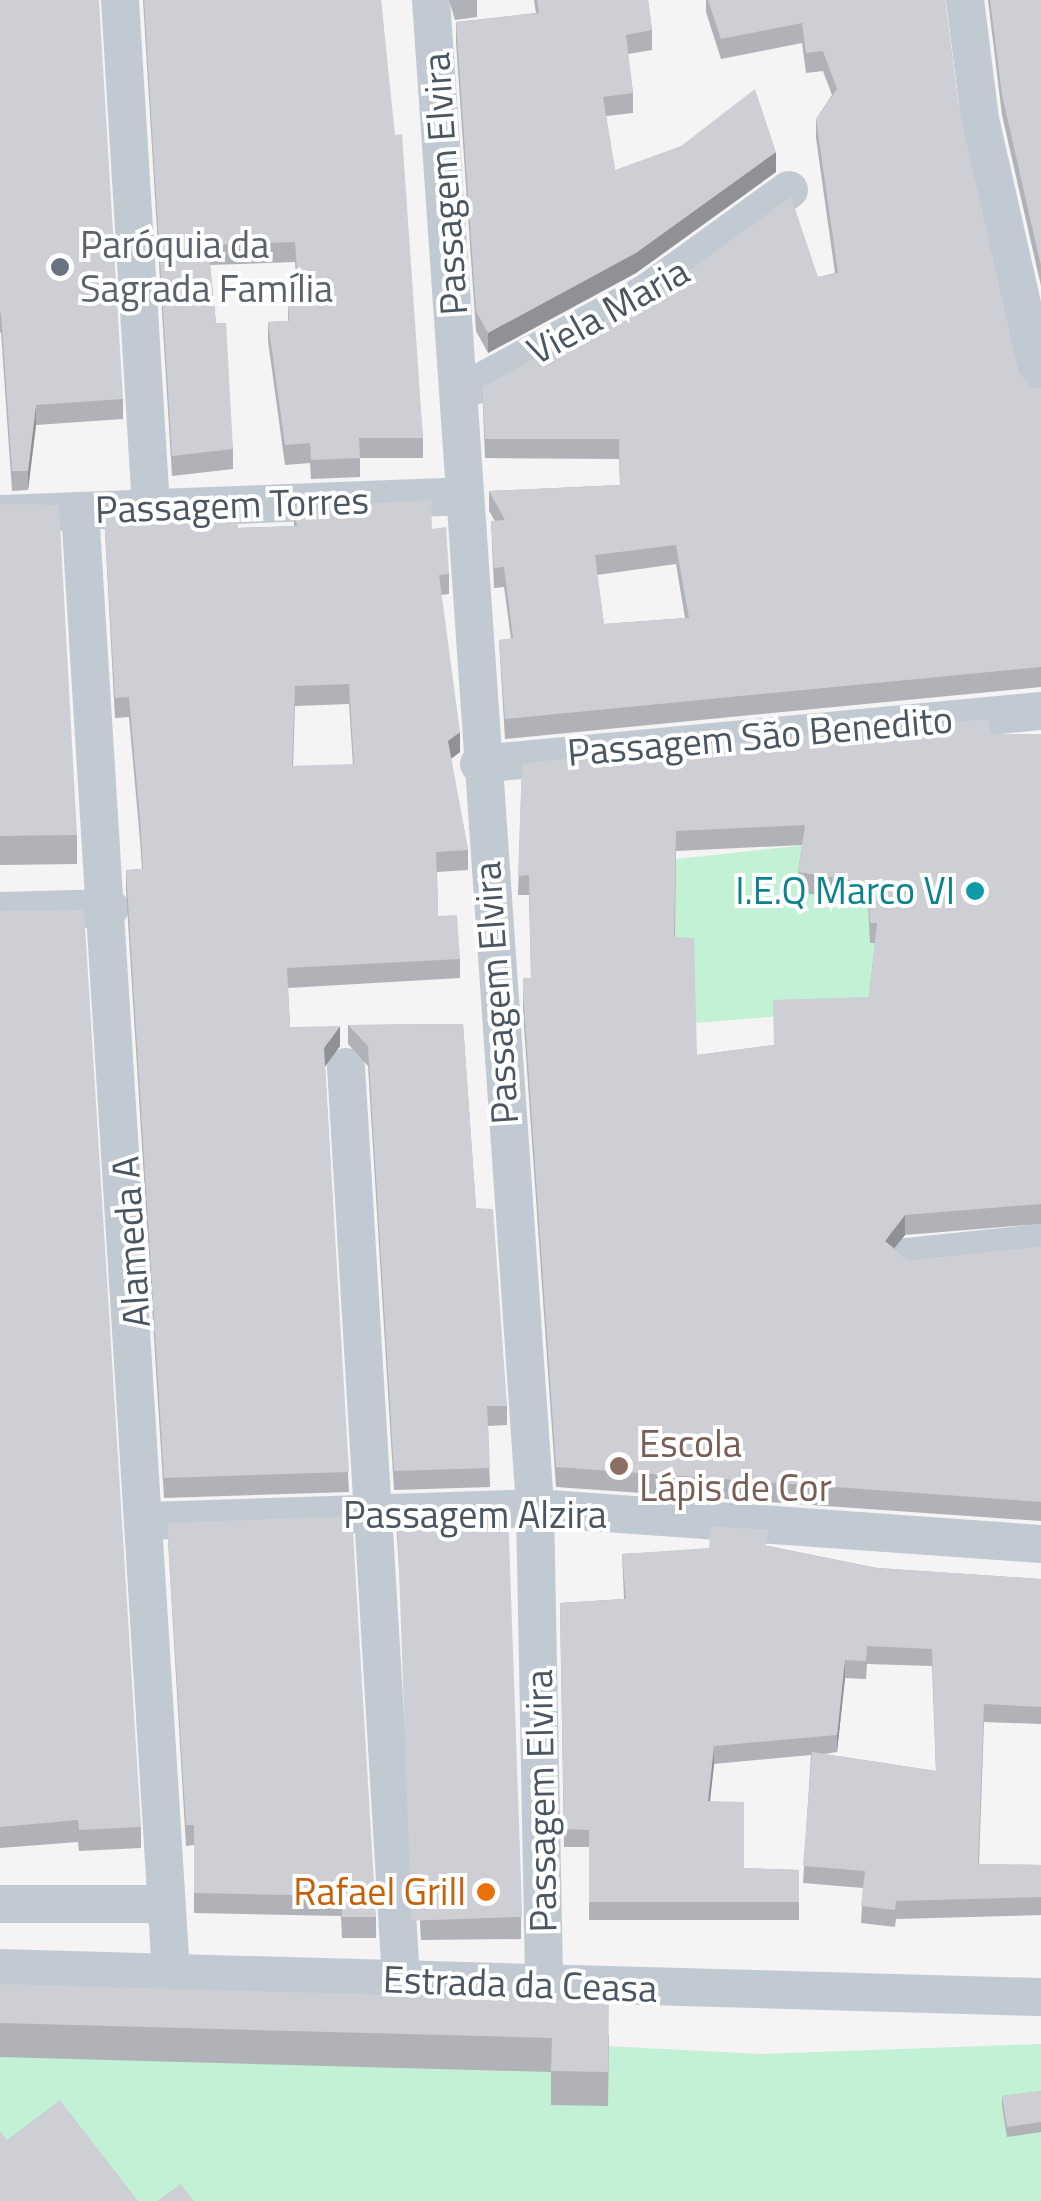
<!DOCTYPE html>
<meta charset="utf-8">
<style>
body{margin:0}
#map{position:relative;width:1041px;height:2201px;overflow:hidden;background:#f5f3f3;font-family:"Titillium Web",sans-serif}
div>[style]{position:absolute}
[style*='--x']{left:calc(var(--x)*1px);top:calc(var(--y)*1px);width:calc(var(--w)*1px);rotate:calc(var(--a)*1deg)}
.green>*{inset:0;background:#c3f1d5}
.street>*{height:38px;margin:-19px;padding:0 19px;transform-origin:19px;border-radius:19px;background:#c1cad2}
.wall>*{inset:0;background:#b0b2b7}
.shaded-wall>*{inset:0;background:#909195}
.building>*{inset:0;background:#cdcfd5;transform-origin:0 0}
.dots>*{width:28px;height:28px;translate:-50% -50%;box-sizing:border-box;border:5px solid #fff;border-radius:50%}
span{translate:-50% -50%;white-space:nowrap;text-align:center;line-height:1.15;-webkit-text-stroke:8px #fff;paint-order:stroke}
.street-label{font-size:38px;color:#4a5661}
.worship-label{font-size:38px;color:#5b616d}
.left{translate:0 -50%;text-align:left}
.culture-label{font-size:38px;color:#0d838f}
.right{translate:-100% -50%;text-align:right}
.education-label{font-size:38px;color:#785e54}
.food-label{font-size:38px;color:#c56008}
</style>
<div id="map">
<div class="green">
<div style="clip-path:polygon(805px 845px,904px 857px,870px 942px,890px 944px,918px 1005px,695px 1023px,618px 955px,676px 859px)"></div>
<div style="clip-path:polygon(0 2015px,761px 2054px,1041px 2044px,1041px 2201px,0 2201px)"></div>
</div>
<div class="street">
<div style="--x:120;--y:0;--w:508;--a:86.5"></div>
<div style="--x:431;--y:0;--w:1512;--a:86.05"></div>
<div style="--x:535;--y:1508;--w:478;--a:88.9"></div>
<div style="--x:965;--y:0;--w:120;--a:82.8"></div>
<div style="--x:980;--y:119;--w:275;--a:77.2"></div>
<div style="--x:460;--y:393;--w:213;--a:-28.2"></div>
<div style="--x:648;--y:292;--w:174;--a:-35.9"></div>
<div style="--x:80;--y:511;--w:1465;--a:86.44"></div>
<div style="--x:0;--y:514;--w:463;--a:-2.2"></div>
<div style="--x:479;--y:764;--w:564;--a:-5.39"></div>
<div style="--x:0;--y:911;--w:110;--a:-1.6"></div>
<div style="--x:346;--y:1067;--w:915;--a:86.55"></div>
<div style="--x:907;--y:1257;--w:135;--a:-6"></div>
<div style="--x:148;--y:1521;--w:387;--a:-1.9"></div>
<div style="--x:535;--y:1508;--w:507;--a:4.07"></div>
<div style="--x:0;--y:1904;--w:166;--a:0"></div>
<div style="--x:0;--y:1968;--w:1041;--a:1.6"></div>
</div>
<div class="wall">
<div style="clip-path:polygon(0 0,123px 399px,123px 419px,36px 425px,28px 490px,12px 491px,1px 332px,0 333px)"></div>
<div style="clip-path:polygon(143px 0,381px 0,423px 438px,423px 458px,360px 458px,360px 477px,311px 479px,310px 463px,285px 465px,268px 341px,268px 322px,288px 321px,288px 301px,298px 301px,295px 262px,210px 265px,216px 323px,233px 449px,233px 469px,172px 476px)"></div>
<div style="clip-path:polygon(449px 0,477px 0,477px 17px,455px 20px)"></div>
<div style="clip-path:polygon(534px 0,648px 0,652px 30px,652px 50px,628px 54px,633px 93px,633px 113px,606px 116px,615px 170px,776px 172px,636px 273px,488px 353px,476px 331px,456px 42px,456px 22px,536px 13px)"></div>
<div style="clip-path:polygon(evenodd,706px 0,945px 0,958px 102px,1019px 372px,1033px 388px,1041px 387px,1041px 687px,505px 739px,499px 640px,511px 639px,504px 587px,494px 588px,491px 521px,495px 521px,489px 511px,489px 491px,620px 485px,619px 459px,485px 458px,482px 387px,818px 277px,835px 273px,816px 138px,816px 119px,832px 95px,823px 71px,806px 73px,802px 43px,721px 59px,706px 12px,706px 0,676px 564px,685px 618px,604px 624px,597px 575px,676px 564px)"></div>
<div style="clip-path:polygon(988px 0,1041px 0,1041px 286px,1002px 115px)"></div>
<div style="clip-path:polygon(0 504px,77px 835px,77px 864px,0 865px)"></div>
<div style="clip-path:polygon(evenodd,294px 508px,432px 529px,449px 574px,449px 594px,441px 595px,460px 752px,451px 759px,468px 850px,468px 870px,437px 872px,438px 916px,460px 959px,460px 978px,288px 988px,290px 1027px,340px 1046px,325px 1067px,349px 1492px,164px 1498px,126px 890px,126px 870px,142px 869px,140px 840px,129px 717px,115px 718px,104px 513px,238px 528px,294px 526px,294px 508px,349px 704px,353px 765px,293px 766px,295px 706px,349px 704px)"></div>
<div style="clip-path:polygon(evenodd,990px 734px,1041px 734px,1041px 1224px,905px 1235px,894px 1248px,908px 1260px,1041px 1246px,1041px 1521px,556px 1487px,523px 1012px,523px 978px,531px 978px,529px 895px,518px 895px,522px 763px,990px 734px,802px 845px,798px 872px,798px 892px,868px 903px,870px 943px,875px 943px,869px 997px,774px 1045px,697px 1055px,675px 937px,676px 851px,802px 845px)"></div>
<div style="clip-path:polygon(0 911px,141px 1827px,141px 1848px,79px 1851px,78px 1842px,0 1848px)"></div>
<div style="clip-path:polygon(463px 1024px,476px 1208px,507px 1406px,507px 1425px,488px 1426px,490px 1487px,394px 1490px,368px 1066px,348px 1044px,348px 1025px)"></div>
<div style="clip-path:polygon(397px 1513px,521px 1917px,521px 1939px,421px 1940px,397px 1535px)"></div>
<div style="clip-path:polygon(167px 1523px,376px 1917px,376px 1938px,342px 1938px,341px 1916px,194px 1913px,194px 1845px,186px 1846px)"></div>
<div style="clip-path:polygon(evenodd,768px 1546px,877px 1568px,1041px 1579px,1041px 1724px,984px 1722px,979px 1864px,1041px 1865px,1041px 1915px,896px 1919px,895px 1927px,861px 1923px,863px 1888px,803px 1883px,811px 1755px,714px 1764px,710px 1801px,744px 1868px,799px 1870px,799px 1920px,589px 1920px,589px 1847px,564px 1847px,560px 1603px,624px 1599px,622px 1554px,768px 1546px,867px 1664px,932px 1666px,936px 1771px,824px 1754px,837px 1752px,845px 1678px,866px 1679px,867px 1664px)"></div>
<div style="clip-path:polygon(0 1984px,609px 2035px,608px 2106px,551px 2105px,551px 2072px,0 2057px)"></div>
<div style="clip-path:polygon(1041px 2091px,1041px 2132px,1007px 2137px,1002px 2106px,1002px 2096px)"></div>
</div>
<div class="shaded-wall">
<div style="clip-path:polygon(776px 152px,776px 172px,636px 273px,488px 353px,488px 333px)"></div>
<div style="clip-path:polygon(36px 405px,36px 425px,28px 490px,28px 471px)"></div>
<div style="clip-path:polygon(460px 732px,460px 752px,448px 761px,448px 741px)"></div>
<div style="clip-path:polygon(340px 1026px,340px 1046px,324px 1068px,324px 1048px)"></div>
<div style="clip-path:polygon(905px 1215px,905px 1235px,885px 1260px,885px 1241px)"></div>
<div style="clip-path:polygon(845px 1660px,845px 1678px,837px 1752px,837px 1735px)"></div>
<div style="clip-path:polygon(714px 1746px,714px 1764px,708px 1819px,708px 1801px)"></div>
</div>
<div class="building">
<div style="clip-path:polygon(0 0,99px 0,123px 399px,36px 405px,28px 471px,12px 471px,1px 313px,0 313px)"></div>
<div style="clip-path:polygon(144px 0,381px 0,395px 135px,402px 134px,423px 438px,359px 438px,360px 458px,311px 460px,310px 443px,285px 445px,268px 322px,289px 321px,288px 301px,299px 301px,295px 242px,208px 245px,216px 323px,226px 323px,233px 449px,172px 456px)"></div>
<div style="clip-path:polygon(537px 0,648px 0,652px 30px,626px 35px,633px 93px,603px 97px,615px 170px,681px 146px,755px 89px,776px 152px,636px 253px,488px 333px,476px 311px,456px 22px,539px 13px)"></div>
<div style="clip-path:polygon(evenodd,708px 0,945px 0,958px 102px,1019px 372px,1033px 388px,1041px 387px,1041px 667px,505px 719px,499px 640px,513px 638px,504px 567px,494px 568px,491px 521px,505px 520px,489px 491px,620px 485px,619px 439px,485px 439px,482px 387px,659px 292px,791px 197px,818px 277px,838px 273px,816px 119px,837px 89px,823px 51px,806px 53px,802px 23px,721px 39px,708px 0,676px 545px,689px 618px,604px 624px,595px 555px,676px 545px)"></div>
<div style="clip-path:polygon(990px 0,1041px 0,1041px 266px,1002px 95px)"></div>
<div style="clip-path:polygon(evenodd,431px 500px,432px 529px,446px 527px,449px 574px,439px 575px,460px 732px,448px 741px,468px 850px,436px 852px,438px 916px,457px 915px,460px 959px,287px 968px,290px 1027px,340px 1026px,324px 1048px,349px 1472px,164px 1478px,126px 870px,143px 869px,140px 820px,129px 697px,115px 698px,104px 513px,237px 512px,238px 528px,297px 526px,294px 508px,431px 500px,349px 684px,354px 764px,292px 766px,295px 686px,349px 684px)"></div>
<div style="clip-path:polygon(0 504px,59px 505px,77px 835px,0 836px)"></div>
<div style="clip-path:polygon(evenodd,989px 719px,990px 734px,1041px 734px,1041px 1204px,905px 1215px,885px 1241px,908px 1260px,1041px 1246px,1041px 1502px,556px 1467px,523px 992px,523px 978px,531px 978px,529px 875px,518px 876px,522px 763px,989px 719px,805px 825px,798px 872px,868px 883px,870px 923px,877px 923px,869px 997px,773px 1000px,774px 1045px,697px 1055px,694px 938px,674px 937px,676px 831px,805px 825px)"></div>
<div style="clip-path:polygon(84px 910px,141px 1827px,79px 1830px,78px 1820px,0 1827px,0 911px)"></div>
<div style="clip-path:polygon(463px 1024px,476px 1208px,493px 1209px,507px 1406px,487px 1406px,490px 1468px,394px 1471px,368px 1046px,348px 1025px)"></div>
<div style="left:508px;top:1509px;width:408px;height:111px;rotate:88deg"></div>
<div style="clip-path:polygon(352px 1516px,376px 1917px,342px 1917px,341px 1896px,194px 1893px,194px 1825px,186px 1825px,167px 1523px)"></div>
<div style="clip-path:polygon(711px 1526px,768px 1530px,766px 1546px,877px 1568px,1041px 1579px,1041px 1707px,984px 1704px,978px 1864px,1041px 1865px,1041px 1897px,896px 1901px,895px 1910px,861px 1906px,865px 1871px,803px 1866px,812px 1752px,936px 1771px,932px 1649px,867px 1646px,866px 1661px,845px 1660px,837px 1735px,714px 1746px,708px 1801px,744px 1802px,744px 1868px,799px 1870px,799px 1902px,589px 1902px,589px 1830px,564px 1829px,560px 1603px,626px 1599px,622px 1554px,709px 1548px)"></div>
<div style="clip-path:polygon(0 1984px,609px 2001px,608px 2072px,551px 2071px,552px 2038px,0 2023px)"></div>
<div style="clip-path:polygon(1041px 2091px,1041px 2122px,1007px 2127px,1002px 2096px)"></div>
<div style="clip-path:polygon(60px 2100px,138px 2201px,0 2201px,0 2131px,7px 2140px)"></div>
<div style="clip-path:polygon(181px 2184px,194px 2201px,157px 2201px)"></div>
</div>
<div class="dots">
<div style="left:60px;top:267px;background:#6b7280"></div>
<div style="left:975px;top:891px;background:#0f9aa8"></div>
<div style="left:619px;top:1466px;background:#8d6e63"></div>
<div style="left:486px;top:1892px;background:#e8710a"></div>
</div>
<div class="street-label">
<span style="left:445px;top:184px;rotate:-94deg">Passagem Elvira</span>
<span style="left:608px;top:311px;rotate:-29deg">Viela Maria</span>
<span style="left:232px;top:505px;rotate:-2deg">Passagem Torres</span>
<span style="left:760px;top:736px;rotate:-5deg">Passagem São Benedito</span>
<span style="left:496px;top:993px;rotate:-94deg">Passagem Elvira</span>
<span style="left:131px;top:1242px;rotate:-94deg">Alameda A</span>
<span style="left:475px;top:1515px">Passagem Alzira</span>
<span style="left:541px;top:1801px;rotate:-91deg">Passagem Elvira</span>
<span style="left:520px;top:1984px;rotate:2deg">Estrada da Ceasa</span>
</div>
<div class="worship-label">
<span class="left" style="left:80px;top:267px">Paróquia da<br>Sagrada Família</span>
</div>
<div class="culture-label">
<span class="right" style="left:955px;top:891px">I.E.Q Marco VI</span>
</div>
<div class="education-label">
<span class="left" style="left:639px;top:1466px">Escola<br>Lápis de Cor</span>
</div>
<div class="food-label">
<span class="right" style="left:466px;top:1892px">Rafael Grill</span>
</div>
</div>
